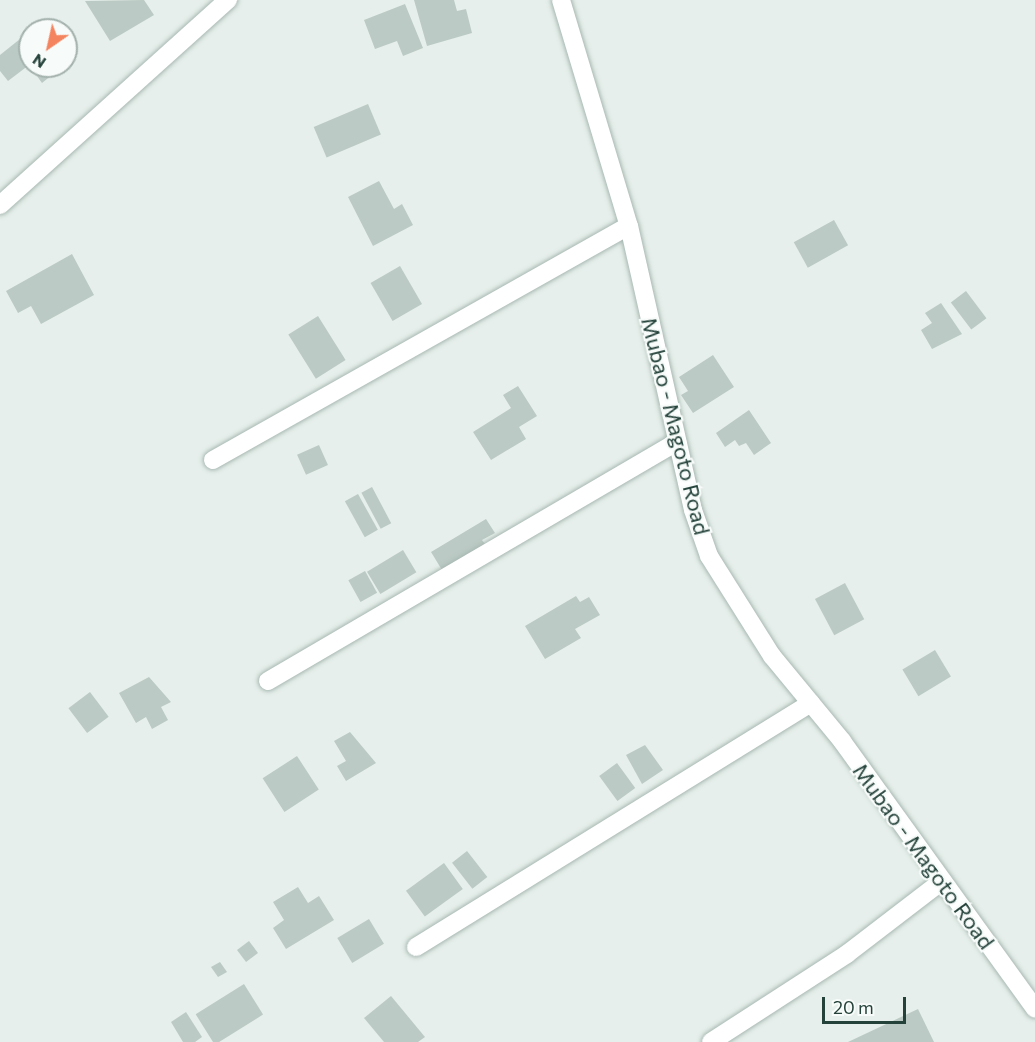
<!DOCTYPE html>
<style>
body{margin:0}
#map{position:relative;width:1035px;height:1042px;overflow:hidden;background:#e6efeb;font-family:Commissioner,sans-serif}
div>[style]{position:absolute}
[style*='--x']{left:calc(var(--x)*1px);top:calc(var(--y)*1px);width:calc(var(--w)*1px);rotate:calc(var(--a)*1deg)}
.building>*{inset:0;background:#bbcac4;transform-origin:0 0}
.roads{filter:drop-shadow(0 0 2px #a8b8b2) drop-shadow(0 0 2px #a8b8b2)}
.minor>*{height:18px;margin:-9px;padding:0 9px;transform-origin:9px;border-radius:9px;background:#fff}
span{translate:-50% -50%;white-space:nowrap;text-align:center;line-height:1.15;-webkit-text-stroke:4.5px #f7fbf9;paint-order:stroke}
.street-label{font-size:22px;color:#24423a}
.north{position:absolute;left:18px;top:18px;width:60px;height:60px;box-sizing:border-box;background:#f7fbf9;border:2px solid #a3b1ad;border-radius:50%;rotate:214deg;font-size:16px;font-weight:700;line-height:24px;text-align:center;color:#24423a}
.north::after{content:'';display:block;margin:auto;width:21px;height:27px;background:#f4845f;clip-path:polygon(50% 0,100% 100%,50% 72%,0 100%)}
.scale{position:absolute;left:822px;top:997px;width:84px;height:27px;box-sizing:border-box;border:3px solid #24423a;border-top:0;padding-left:8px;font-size:18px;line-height:21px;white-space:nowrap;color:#24423a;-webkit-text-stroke:4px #f7fbf9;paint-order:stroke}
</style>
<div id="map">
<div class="building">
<div style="clip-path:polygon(144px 0,154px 15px,110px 41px,85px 1px)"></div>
<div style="clip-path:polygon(414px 0,454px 0,457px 11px,466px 9px,472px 33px,427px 46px)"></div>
<div style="clip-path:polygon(405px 4px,423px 48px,403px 56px,397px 41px,375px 49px,364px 20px)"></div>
<div style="clip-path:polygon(42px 22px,49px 30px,32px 30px)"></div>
<div style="clip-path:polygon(30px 31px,30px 66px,63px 66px,42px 83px,29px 65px,8px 81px,0 71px,0 55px)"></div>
<div style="clip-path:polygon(66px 52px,72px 59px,66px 64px)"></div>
<div style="left:368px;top:104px;width:33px;height:59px;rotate:67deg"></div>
<div style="clip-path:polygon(379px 181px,394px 209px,402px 204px,413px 225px,373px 246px,348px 197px)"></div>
<div style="left:834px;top:220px;width:29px;height:46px;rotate:61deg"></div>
<div style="clip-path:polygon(72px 254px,94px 295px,41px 324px,31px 306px,18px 313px,6px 291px)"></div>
<div style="left:400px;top:266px;width:44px;height:34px;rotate:60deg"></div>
<div style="left:966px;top:291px;width:34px;height:19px;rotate:53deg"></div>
<div style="clip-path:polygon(941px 303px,962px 334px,932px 349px,921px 330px,932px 323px,925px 313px)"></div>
<div style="left:318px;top:316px;width:52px;height:35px;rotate:58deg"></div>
<div style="clip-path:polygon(713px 355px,734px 387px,693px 413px,681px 395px,688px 391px,679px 377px)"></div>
<div style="clip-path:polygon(518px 386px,537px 416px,519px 427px,526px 439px,491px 460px,473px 432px,511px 408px,503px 395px)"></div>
<div style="clip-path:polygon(749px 410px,771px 443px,754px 455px,746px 443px,739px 446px,735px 440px,725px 447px,716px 433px)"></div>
<div style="left:319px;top:445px;width:22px;height:24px;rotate:66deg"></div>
<div style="left:372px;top:487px;width:41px;height:12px;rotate:62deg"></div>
<div style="left:358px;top:494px;width:41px;height:15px;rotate:61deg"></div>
<div style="clip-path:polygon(486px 519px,495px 533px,482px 540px,485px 544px,442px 570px,431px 552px)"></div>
<div style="left:403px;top:550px;width:26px;height:42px;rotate:59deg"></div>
<div style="left:365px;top:571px;width:25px;height:19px;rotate:61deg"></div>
<div style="left:845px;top:583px;width:41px;height:34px;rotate:62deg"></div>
<div style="clip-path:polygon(576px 596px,580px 602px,589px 597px,600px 615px,575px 629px,581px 638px,545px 659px,525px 626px)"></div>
<div style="left:935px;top:650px;width:31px;height:38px;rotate:59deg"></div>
<div style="clip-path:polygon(149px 677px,171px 702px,161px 707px,168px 720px,152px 729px,146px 717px,136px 723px,119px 693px)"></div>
<div style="left:90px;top:692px;width:31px;height:27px;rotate:53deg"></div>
<div style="clip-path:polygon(350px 732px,376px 763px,346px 781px,337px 766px,346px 761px,334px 741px)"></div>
<div style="clip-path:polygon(645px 745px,663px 770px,642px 784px,626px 755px)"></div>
<div style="left:297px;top:756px;width:40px;height:41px;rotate:57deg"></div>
<div style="left:617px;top:763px;width:31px;height:22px;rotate:54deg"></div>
<div style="left:467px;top:851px;width:33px;height:19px;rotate:52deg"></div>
<div style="left:444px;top:863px;width:32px;height:47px;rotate:54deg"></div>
<div style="clip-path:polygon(298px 887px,308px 903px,319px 896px,334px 920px,286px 949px,273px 928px,284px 920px,273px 902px)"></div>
<div style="left:369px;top:919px;width:29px;height:37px;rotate:59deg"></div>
<div style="left:249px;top:941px;width:15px;height:15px;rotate:53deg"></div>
<div style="clip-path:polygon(220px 962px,227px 972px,218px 977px,211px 967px)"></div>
<div style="left:244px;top:984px;width:36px;height:57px;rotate:58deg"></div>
<div style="clip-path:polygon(391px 996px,425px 1037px,418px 1042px,384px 1042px,364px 1018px)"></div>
<div style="clip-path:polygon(918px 1009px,934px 1042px,848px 1042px)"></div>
<div style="clip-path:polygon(186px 1012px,202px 1037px,195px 1042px,183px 1042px,171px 1022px)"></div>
</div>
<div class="roads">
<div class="minor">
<div style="--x:561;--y:0;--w:236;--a:73.3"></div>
<div style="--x:629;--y:226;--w:291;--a:77.3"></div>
<div style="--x:693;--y:510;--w:49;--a:70.8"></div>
<div style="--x:709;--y:556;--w:118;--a:57.8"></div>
<div style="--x:772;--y:656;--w:110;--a:50.5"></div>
<div style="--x:842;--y:741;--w:330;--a:54.2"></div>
<div style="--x:0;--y:205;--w:307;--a:-42"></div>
<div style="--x:213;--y:460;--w:477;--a:-29.4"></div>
<div style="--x:268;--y:681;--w:474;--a:-30.3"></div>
<div style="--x:416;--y:947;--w:464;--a:-31.7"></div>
<div style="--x:711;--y:1042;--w:162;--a:-32.9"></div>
<div style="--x:847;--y:954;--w:120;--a:-37.5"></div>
</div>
</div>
<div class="street-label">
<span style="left:676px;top:426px;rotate:76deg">Mubao - Magoto Road</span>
<span style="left:924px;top:856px;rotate:54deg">Mubao - Magoto Road</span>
</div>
<div class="north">N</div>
<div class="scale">20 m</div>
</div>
